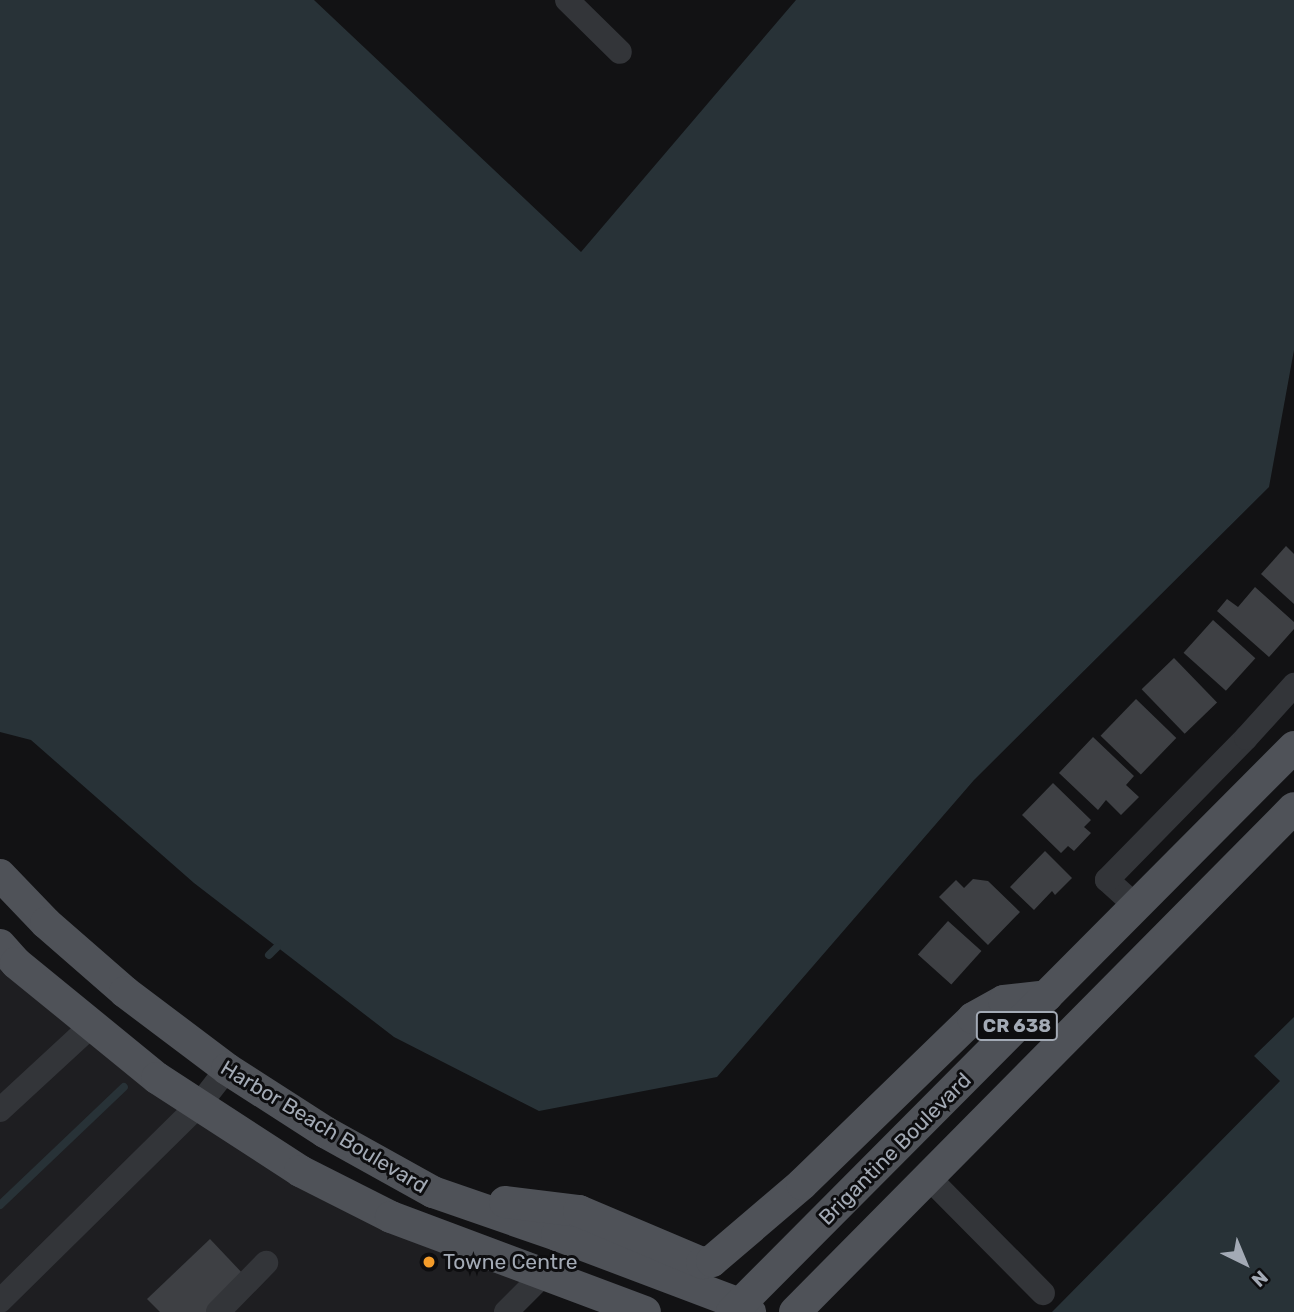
<!DOCTYPE html>
<style>
body{margin:0}
#map{position:relative;width:1294px;height:1312px;overflow:hidden;background:#121214;font-family:Rubik,sans-serif}
div>[style]{position:absolute}
[style*='--x']{left:calc(var(--x)*1px);top:calc(var(--y)*1px);width:calc(var(--w)*1px);rotate:calc(var(--a)*1deg)}
.built>*{inset:0;background:#1e1e21}
.water>*{inset:0;background:#283237}
.stream>*{height:8px;margin:-4px;padding:0 4px;transform-origin:4px;border-radius:4px;background:#283237}
.building>*{inset:0;background:#3e4044;transform-origin:0 0}
.minor>*{height:24px;margin:-12px;padding:0 12px;transform-origin:12px;border-radius:12px;background:#333539}
.major>*{height:32px;margin:-16px;padding:0 16px;transform-origin:16px;border-radius:16px;background:#4f5258}
.dots>*{width:19px;height:19px;translate:-50% -50%;box-sizing:border-box;border:4px solid #0d0d0f;border-radius:50%}
span{translate:-50% -50%;white-space:nowrap;text-align:center;line-height:1.15;-webkit-text-stroke:6px #0d0d0f;paint-order:stroke}
.shield-label span{padding:2px 5px;background:#0d0d0f;border:2px solid;border-radius:5px;-webkit-text-stroke-width:0}
.shield-label{font-size:19px;color:#a3aab5;font-weight:700}
.street-label{font-size:21px;color:#a3aab5}
.poi-label{font-size:21px;color:#a3aab5}
.left{translate:0 -50%;text-align:left}
.north{position:absolute;left:1210px;top:1228px;width:70px;height:70px;-webkit-text-stroke:5px #0d0d0f;paint-order:stroke;rotate:137deg;font-size:19px;font-weight:700;line-height:28px;text-align:center;color:#a3aab5}
.north::after{content:'';display:block;margin:auto;width:24px;height:32px;background:#a3aab5;clip-path:polygon(50% 0,100% 100%,50% 72%,0 100%)}
</style>
<div id="map">
<div class="built">
<div style="clip-path:polygon(0 945px,256px 1144px,544px 1274px,506px 1312px,0 1312px)"></div>
</div>
<div class="water">
<div style="clip-path:polygon(0 0,314px 0,581px 252px,796px 0,1294px 0,1294px 350px,1269px 487px,974px 780px,717px 1077px,539px 1111px,394px 1037px,194px 883px,31px 740px,0 732px)"></div>
<div style="clip-path:polygon(1294px 1017px,1294px 1312px,1052px 1312px,1280px 1081px,1254px 1056px)"></div>
</div>
<div class="stream">
<div style="--x:269;--y:955;--w:11;--a:-45"></div>
<div style="--x:0;--y:1205;--w:171;--a:-43.6"></div>
</div>
<div class="building">
<div style="clip-path:polygon(1286px 546px,1294px 554px,1294px 604px,1261px 574px)"></div>
<div style="clip-path:polygon(1255px 587px,1294px 622px,1294px 629px,1269px 657px,1217px 611px,1227px 599px,1238px 607px)"></div>
<div style="left:1213px;top:620px;width:57px;height:44px;rotate:42deg"></div>
<div style="left:1174px;top:658px;width:62px;height:45px;rotate:46deg"></div>
<div style="left:1136px;top:699px;width:56px;height:51px;rotate:44deg"></div>
<div style="clip-path:polygon(1093px 737px,1134px 776px,1126px 785px,1139px 797px,1121px 815px,1106px 800px,1098px 810px,1059px 773px)"></div>
<div style="clip-path:polygon(1053px 783px,1091px 820px,1084px 827px,1091px 833px,1074px 851px,1068px 846px,1061px 853px,1022px 815px)"></div>
<div style="clip-path:polygon(1045px 851px,1072px 878px,1055px 895px,1052px 891px,1034px 910px,1010px 887px)"></div>
<div style="clip-path:polygon(973px 879px,988px 881px,1020px 912px,988px 945px,939px 897px,956px 880px,964px 888px)"></div>
<div style="left:948px;top:921px;width:45px;height:45px;rotate:42deg"></div>
<div style="clip-path:polygon(210px 1239px,245px 1276px,207px 1312px,160px 1312px,147px 1299px)"></div>
</div>
<div class="minor">
<div style="--x:567;--y:0;--w:74;--a:44.5"></div>
<div style="--x:1136;--y:906;--w:39;--a:-138"></div>
<div style="--x:1107;--y:880;--w:199;--a:-45.6"></div>
<div style="--x:1246;--y:738;--w:72;--a:-47.8"></div>
<div style="--x:0;--y:1110;--w:124;--a:-42.7"></div>
<div style="--x:929;--y:1178;--w:162;--a:45.3"></div>
<div style="--x:0;--y:1301;--w:279;--a:-44.6"></div>
<div style="--x:199;--y:1105;--w:46;--a:-52.1"></div>
<div style="--x:218;--y:1312;--w:69;--a:-45.6"></div>
<div style="--x:506;--y:1312;--w:54;--a:-45"></div>
</div>
<div class="major">
<div style="--x:0;--y:875;--w:66;--a:46.2"></div>
<div style="--x:46;--y:923;--w:105;--a:41.1"></div>
<div style="--x:125;--y:992;--w:128;--a:37"></div>
<div style="--x:227;--y:1069;--w:117;--a:32.7"></div>
<div style="--x:325;--y:1132;--w:124;--a:29.1"></div>
<div style="--x:433;--y:1192;--w:131;--a:19.1"></div>
<div style="--x:557;--y:1235;--w:196;--a:20.7"></div>
<div style="--x:740;--y:1304;--w:13;--a:39"></div>
<div style="--x:0;--y:945;--w:24;--a:48"></div>
<div style="--x:16;--y:963;--w:182;--a:39.2"></div>
<div style="--x:157;--y:1078;--w:171;--a:33"></div>
<div style="--x:300;--y:1171;--w:102;--a:26.8"></div>
<div style="--x:391;--y:1217;--w:271;--a:20.5"></div>
<div style="--x:505;--y:1202;--w:75;--a:6.9"></div>
<div style="--x:579;--y:1211;--w:134;--a:22.9"></div>
<div style="--x:702;--y:1263;--w:10;--a:-11"></div>
<div style="--x:712;--y:1261;--w:118;--a:-40.5"></div>
<div style="--x:802;--y:1184;--w:238;--a:-44.1"></div>
<div style="--x:973;--y:1018;--w:35;--a:-29"></div>
<div style="--x:1004;--y:1001;--w:43;--a:-6.6"></div>
<div style="--x:732;--y:1312;--w:797;--a:-45.15"></div>
<div style="--x:795;--y:1312;--w:709;--a:-45.29"></div>
</div>
<div class="dots">
<div style="left:429px;top:1262px;background:#f49c2a"></div>
</div>
<div class="shield-label">
<span style="left:1017px;top:1026px">CR 638</span>
</div>
<div class="street-label">
<span style="left:324px;top:1127px;rotate:31deg">Harbor Beach Boulevard</span>
<span style="left:895px;top:1149px;rotate:-45deg">Brigantine Boulevard</span>
</div>
<div class="poi-label">
<span class="left" style="left:443px;top:1262px">Towne Centre</span>
</div>
<div class="north">N</div>
</div>
